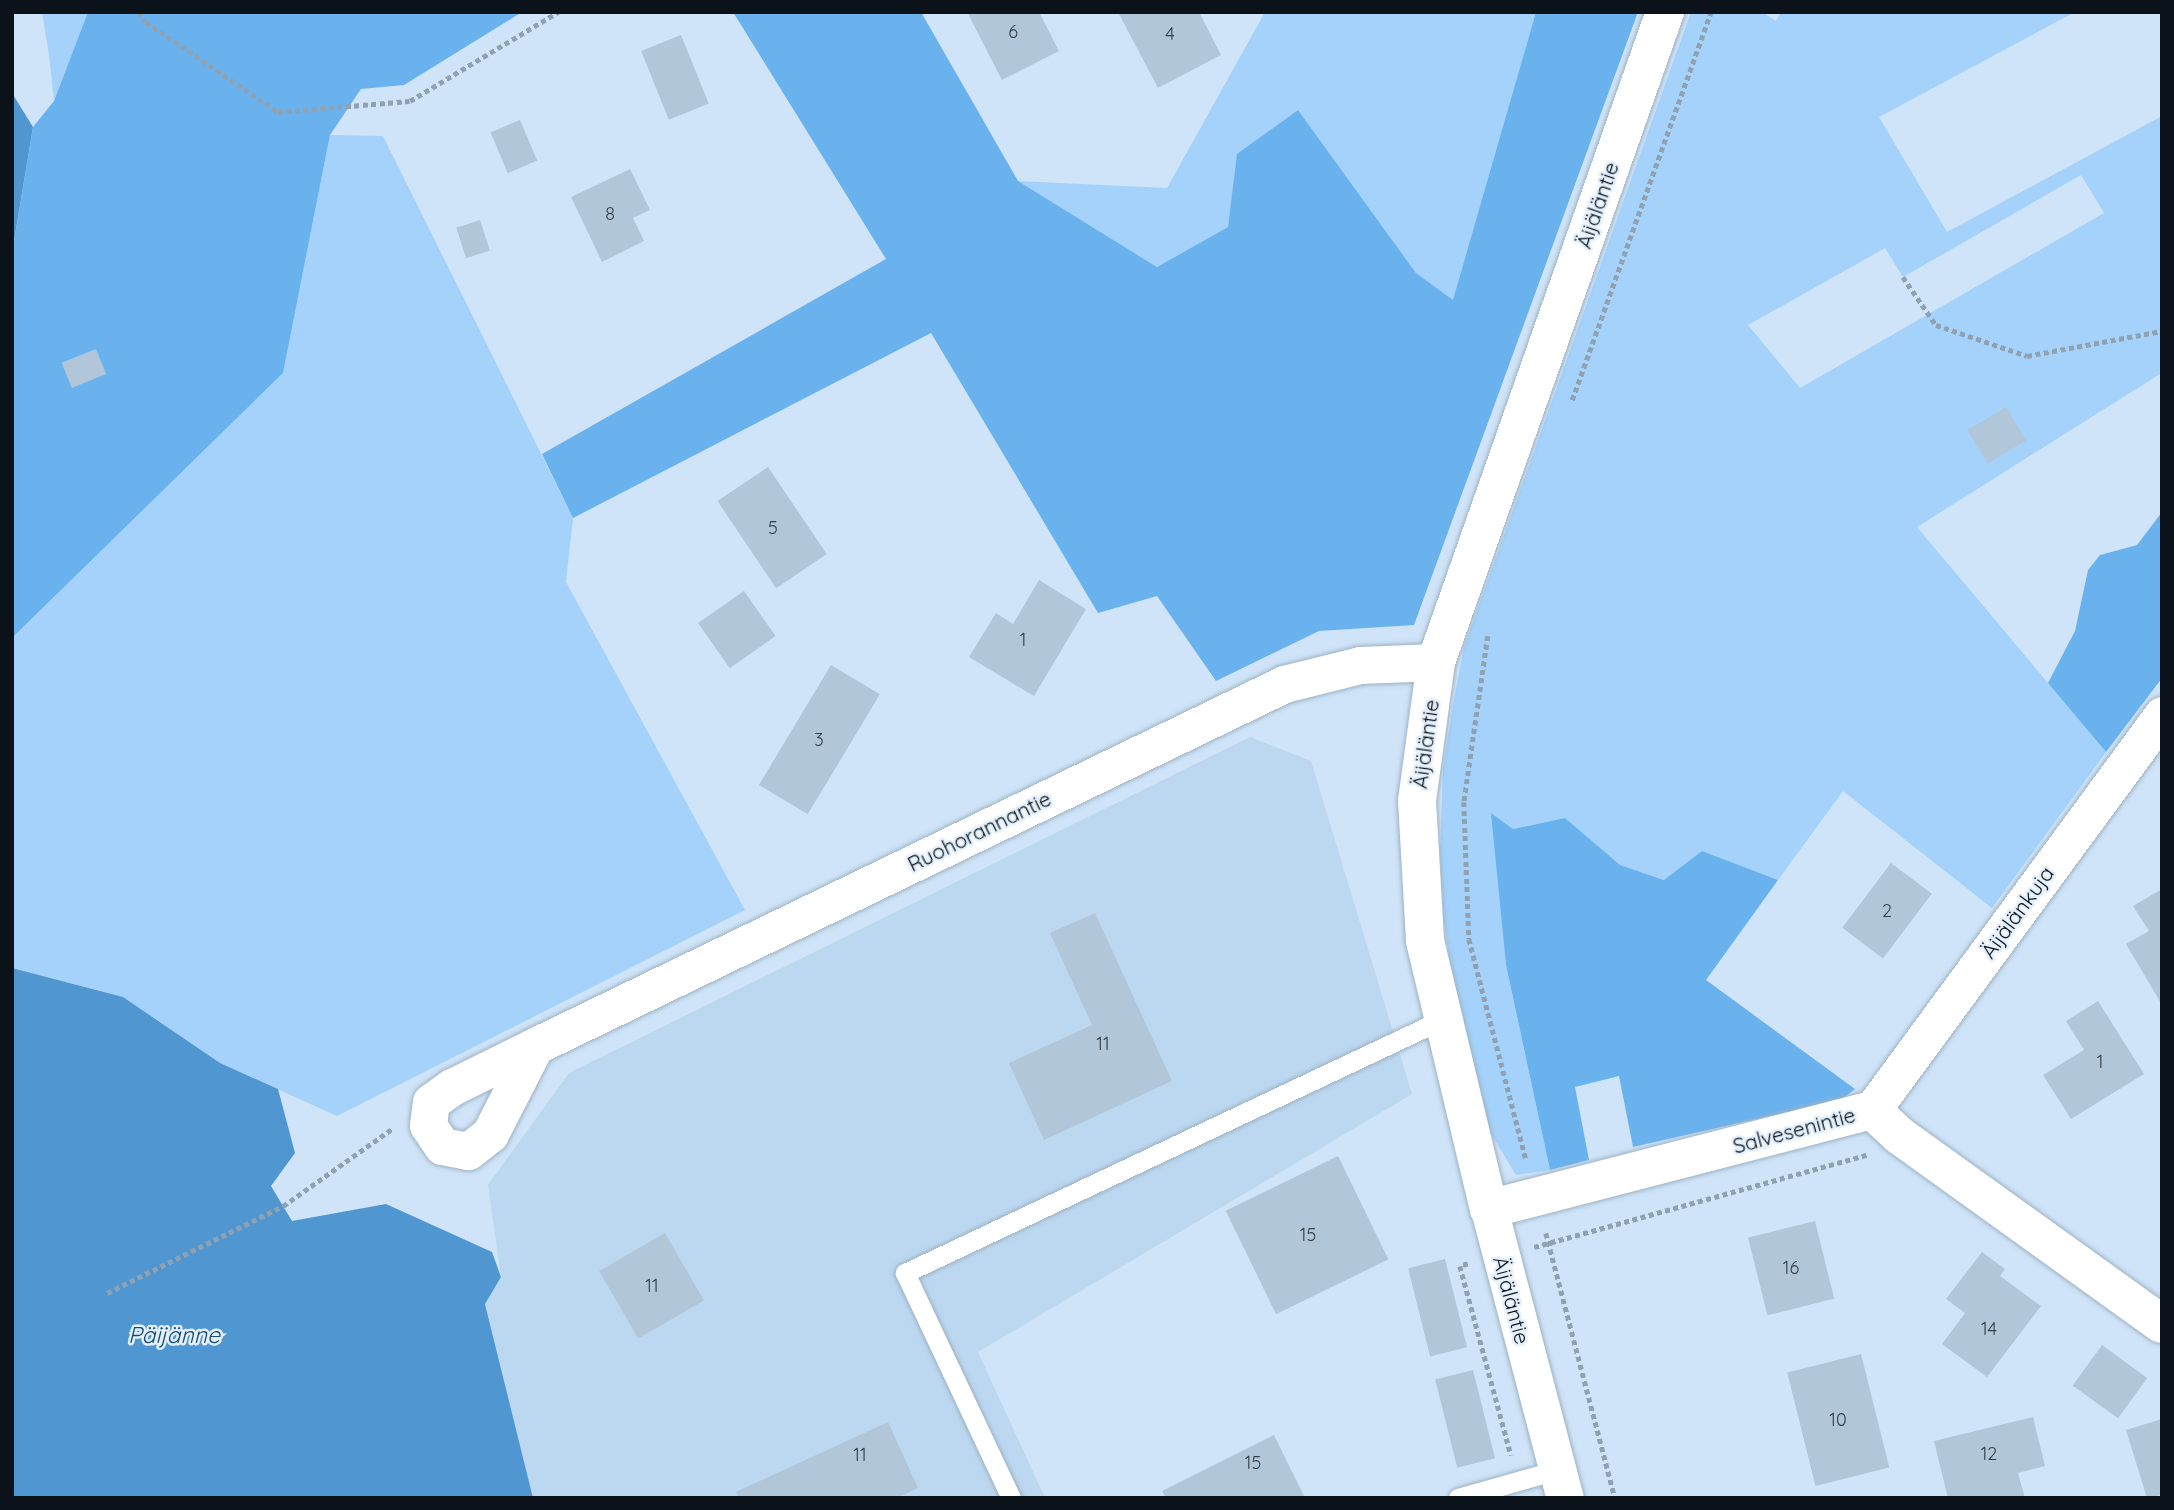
<!DOCTYPE html>
<meta charset="utf-8">
<style>
body{margin:0}
#map{position:relative;width:2174px;height:1510px;overflow:hidden;background:#cfe4f8;font-family:Quicksand,sans-serif}
div>[style]{position:absolute}
[style*='--x']{left:calc(var(--x)*1px);top:calc(var(--y)*1px);width:calc(var(--w)*1px);rotate:calc(var(--a)*1deg)}
.built>*{inset:0;background:#bcd8f0}
.green>*{inset:0;background:#a4d2fa}
.forest>*{inset:0;background:#6ab2ee}
.water>*{inset:0;background:#5097d2}
.building>*{inset:0;background:#b1c6d9;transform-origin:0 0}
.path>*{height:4.5px;margin-top:-2.25px;transform-origin:0;background:repeating-linear-gradient(90deg,#90a1b1 0 5px,transparent 0 8.5px)}
.roads{filter:drop-shadow(0 0 2px #9db2c4) drop-shadow(0 0 2px #9db2c4)}
.service>*{height:19px;margin:-9.5px;padding:0 9.5px;transform-origin:9.5px;border-radius:9.5px;background:#fff}
.minor>*{height:37px;margin:-18.5px;padding:0 18.5px;transform-origin:18.5px;border-radius:18.5px;background:#fff}
.tertiary>*{height:38px;margin:-19px;padding:0 19px;transform-origin:19px;border-radius:19px;background:#fff}
span{translate:-50% -50%;white-space:nowrap;text-align:center;line-height:1.15;-webkit-text-stroke:5px #e3f0fc;paint-order:stroke}
.number-label{font-size:18px;color:#343f49}
.number-label span{-webkit-text-stroke-width:0}
.street-label{font-size:21px;color:#0b1219}
.water-label{font-size:23px;color:#164b72;font-style:italic}
.frame{position:absolute;inset:0;border:14px solid #0b1219;pointer-events:none}
</style>
<div id="map">
<div class="built">
<div style="clip-path:polygon(1250px 737px,1311px 761px,1412px 1094px,978px 1352px,1045px 1498px,533px 1498px,485px 1303px,501px 1277px,488px 1185px,569px 1073px)"></div>
</div>
<div class="green">
<div style="clip-path:polygon(42px 12px,88px 12px,54px 101px,49px 55px)"></div>
<div style="clip-path:polygon(1265px 12px,1536px 12px,1454px 301px,1416px 273px,1298px 110px,1238px 154px,1228px 227px,1157px 267px,1018px 181px,1167px 188px)"></div>
<div style="clip-path:polygon(evenodd,1691px 12px,1762px 12px,1776px 21px,1781px 12px,2075px 12px,1879px 117px,1947px 232px,2162px 116px,2162px 378px,2160px 374px,1917px 527px,2106px 752px,1992px 908px,1843px 791px,1778px 880px,1702px 851px,1665px 880px,1619px 865px,1565px 818px,1513px 829px,1492px 814px,1506px 965px,1550px 1170px,1516px 1175px,1490px 1132px,1456px 1001px,1444px 921px,1440px 851px,1443px 768px,1453px 705px,1464px 647px,1691px 12px,2081px 175px,2104px 213px,1800px 388px,1748px 325px,1885px 248px,1903px 277px,2081px 175px)"></div>
<div style="clip-path:polygon(330px 135px,383px 136px,573px 518px,566px 582px,745px 910px,337px 1116px,220px 1063px,123px 997px,12px 968px,12px 638px,283px 373px)"></div>
</div>
<div class="forest">
<div style="clip-path:polygon(88px 12px,522px 12px,404px 85px,361px 89px,330px 135px,283px 373px,12px 638px,12px 253px,33px 127px,54px 101px)"></div>
<div style="clip-path:polygon(733px 12px,921px 12px,1018px 181px,1157px 267px,1228px 227px,1237px 154px,1298px 110px,1416px 273px,1453px 300px,1536px 12px,1638px 12px,1414px 625px,1319px 631px,1216px 681px,1157px 596px,1098px 613px,931px 333px,573px 518px,542px 454px,886px 259px)"></div>
<div style="clip-path:polygon(2162px 512px,2162px 678px,2106px 752px,2048px 683px,2075px 631px,2088px 570px,2100px 555px,2137px 545px)"></div>
<div style="clip-path:polygon(1491px 813px,1513px 829px,1565px 818px,1620px 865px,1664px 880px,1702px 851px,1778px 880px,1706px 980px,1855px 1089px,1841px 1100px,1633px 1147px,1619px 1076px,1575px 1087px,1589px 1160px,1550px 1170px,1506px 965px)"></div>
</div>
<div class="water">
<div style="clip-path:polygon(12px 93px,33px 127px,12px 253px)"></div>
<div style="clip-path:polygon(12px 968px,123px 997px,220px 1063px,278px 1089px,295px 1153px,271px 1186px,292px 1221px,386px 1204px,492px 1252px,501px 1277px,485px 1304px,533px 1498px,12px 1498px)"></div>
</div>
<div class="building">
<div style="clip-path:polygon(967px 12px,1039px 12px,1059px 51px,1002px 80px)"></div>
<div style="clip-path:polygon(1118px 12px,1199px 12px,1221px 55px,1158px 88px)"></div>
<div style="left:681px;top:35px;width:74px;height:43px;rotate:68deg"></div>
<div style="left:520px;top:120px;width:44px;height:32px;rotate:67deg"></div>
<div style="clip-path:polygon(630px 169px,650px 210px,633px 218px,644px 241px,602px 262px,571px 197px)"></div>
<div style="left:480px;top:220px;width:32px;height:25px;rotate:72deg"></div>
<div style="left:96px;top:349px;width:27px;height:37px;rotate:68deg"></div>
<div style="left:2006px;top:407px;width:39px;height:45px;rotate:59deg"></div>
<div style="left:768px;top:467px;width:105px;height:61px;rotate:56deg"></div>
<div style="clip-path:polygon(1039px 580px,1086px 609px,1034px 696px,969px 657px,996px 613px,1013px 624px)"></div>
<div style="left:744px;top:591px;width:55px;height:56px;rotate:55deg"></div>
<div style="left:831px;top:665px;width:57px;height:140px;rotate:31deg"></div>
<div style="left:1891px;top:863px;width:51px;height:81px;rotate:37deg"></div>
<div style="clip-path:polygon(2162px 889px,2162px 1005px,2126px 944px,2149px 931px,2133px 906px)"></div>
<div style="clip-path:polygon(1095px 913px,1172px 1081px,1044px 1140px,1009px 1063px,1092px 1025px,1050px 933px)"></div>
<div style="clip-path:polygon(2098px 1001px,2144px 1074px,2071px 1119px,2043px 1075px,2084px 1050px,2066px 1021px)"></div>
<div style="left:1338px;top:1156px;width:115px;height:125px;rotate:64deg"></div>
<div style="left:1815px;top:1221px;width:80px;height:69px;rotate:76deg"></div>
<div style="left:665px;top:1233px;width:78px;height:76px;rotate:60deg"></div>
<div style="clip-path:polygon(1982px 1252px,2005px 1269px,2000px 1276px,2041px 1306px,1987px 1377px,1942px 1344px,1965px 1313px,1946px 1299px)"></div>
<div style="left:1445px;top:1259px;width:91px;height:38px;rotate:76deg"></div>
<div style="left:2102px;top:1345px;width:56px;height:50px;rotate:36deg"></div>
<div style="left:1861px;top:1354px;width:117px;height:76px;rotate:76deg"></div>
<div style="left:1473px;top:1370px;width:91px;height:39px;rotate:76deg"></div>
<div style="clip-path:polygon(2033px 1417px,2045px 1466px,2018px 1473px,2025px 1498px,1948px 1498px,1934px 1441px)"></div>
<div style="clip-path:polygon(2162px 1419px,2162px 1495px,2147px 1498px,2126px 1430px)"></div>
<div style="clip-path:polygon(888px 1422px,918px 1488px,897px 1498px,739px 1498px,736px 1492px)"></div>
<div style="clip-path:polygon(1274px 1435px,1305px 1498px,1166px 1498px,1162px 1491px)"></div>
</div>
<div class="path">
<div style="--x:139;--y:12;--w:12;--a:55"></div>
<div style="--x:146;--y:22;--w:160;--a:34.3"></div>
<div style="--x:278;--y:112;--w:132;--a:-4.8"></div>
<div style="--x:410;--y:101;--w:173;--a:-31"></div>
<div style="--x:1903;--y:277;--w:58;--a:55.5"></div>
<div style="--x:1936;--y:325;--w:96;--a:18.8"></div>
<div style="--x:2027;--y:356;--w:137;--a:-10.5"></div>
<div style="--x:1572;--y:400;--w:412;--a:-70.3"></div>
<div style="--x:1488;--y:636;--w:168;--a:98.2"></div>
<div style="--x:1464;--y:802;--w:137;--a:87.9"></div>
<div style="--x:1469;--y:939;--w:228;--a:75.5"></div>
<div style="--x:1546;--y:1233;--w:274;--a:75.4"></div>
<div style="--x:1534;--y:1247;--w:345;--a:-15.5"></div>
<div style="--x:1468;--y:1264;--w:8;--a:166"></div>
<div style="--x:1460;--y:1266;--w:196;--a:74.9"></div>
<div style="--x:107;--y:1293;--w:196;--a:-26.3"></div>
<div style="--x:283;--y:1206;--w:135;--a:-35.3"></div>
</div>
<div class="roads">
<div class="service">
<div style="--x:1011;--y:1498;--w:249;--a:-115.2"></div>
<div style="--x:905;--y:1273;--w:595;--a:-25.27"></div>
<div style="--x:1458;--y:1498;--w:103;--a:-15.8"></div>
</div>
<div class="minor">
<div style="--x:535;--y:1046;--w:99;--a:117.1"></div>
<div style="--x:490;--y:1134;--w:28;--a:142"></div>
<div style="--x:468;--y:1151;--w:26;--a:-169"></div>
<div style="--x:442;--y:1146;--w:25;--a:-124"></div>
<div style="--x:428;--y:1125;--w:23;--a:-83"></div>
<div style="--x:431;--y:1102;--w:26;--a:-36"></div>
<div style="--x:452;--y:1087;--w:93;--a:-26.3"></div>
<div style="--x:535;--y:1046;--w:832;--a:-25.79"></div>
<div style="--x:1284;--y:684;--w:78;--a:-14"></div>
<div style="--x:1360;--y:665;--w:76;--a:-2.3"></div>
<div style="--x:1872;--y:1110;--w:490;--a:-53.7"></div>
<div style="--x:1489;--y:1209;--w:299;--a:75.3"></div>
</div>
<div class="tertiary">
<div style="--x:1665;--y:12;--w:689;--a:109.41"></div>
<div style="--x:1436;--y:662;--w:140;--a:97.8"></div>
<div style="--x:1417;--y:801;--w:140;--a:86.7"></div>
<div style="--x:1425;--y:941;--w:276;--a:76.6"></div>
<div style="--x:1489;--y:1209;--w:396;--a:-14.5"></div>
<div style="--x:1872;--y:1110;--w:38;--a:43"></div>
<div style="--x:1900;--y:1136;--w:322;--a:35.7"></div>
</div>
</div>
<div class="number-label">
<span style="left:1013px;top:32px">6</span>
<span style="left:1170px;top:34px">4</span>
<span style="left:610px;top:214px">8</span>
<span style="left:773px;top:528px">5</span>
<span style="left:1023px;top:640px">1</span>
<span style="left:819px;top:740px">3</span>
<span style="left:1887px;top:911px">2</span>
<span style="left:1103px;top:1044px">11</span>
<span style="left:2100px;top:1062px">1</span>
<span style="left:1308px;top:1235px">15</span>
<span style="left:1791px;top:1268px">16</span>
<span style="left:652px;top:1286px">11</span>
<span style="left:1989px;top:1329px">14</span>
<span style="left:1838px;top:1420px">10</span>
<span style="left:1989px;top:1454px">12</span>
<span style="left:860px;top:1455px">11</span>
<span style="left:1253px;top:1463px">15</span>
</div>
<div class="street-label">
<span style="left:1597px;top:205px;rotate:-71deg">Äijäläntie</span>
<span style="left:1425px;top:744px;rotate:-82deg">Äijäläntie</span>
<span style="left:979px;top:831px;rotate:-26deg">Ruohorannantie</span>
<span style="left:2017px;top:912px;rotate:-54deg">Äijälänkuja</span>
<span style="left:1794px;top:1130px;rotate:-15deg">Salvesenintie</span>
<span style="left:1512px;top:1300px;rotate:75deg">Äijäläntie</span>
</div>
<div class="water-label">
<span style="left:174px;top:1335px">Päijänne</span>
</div>
<div class="frame"></div>
</div>
